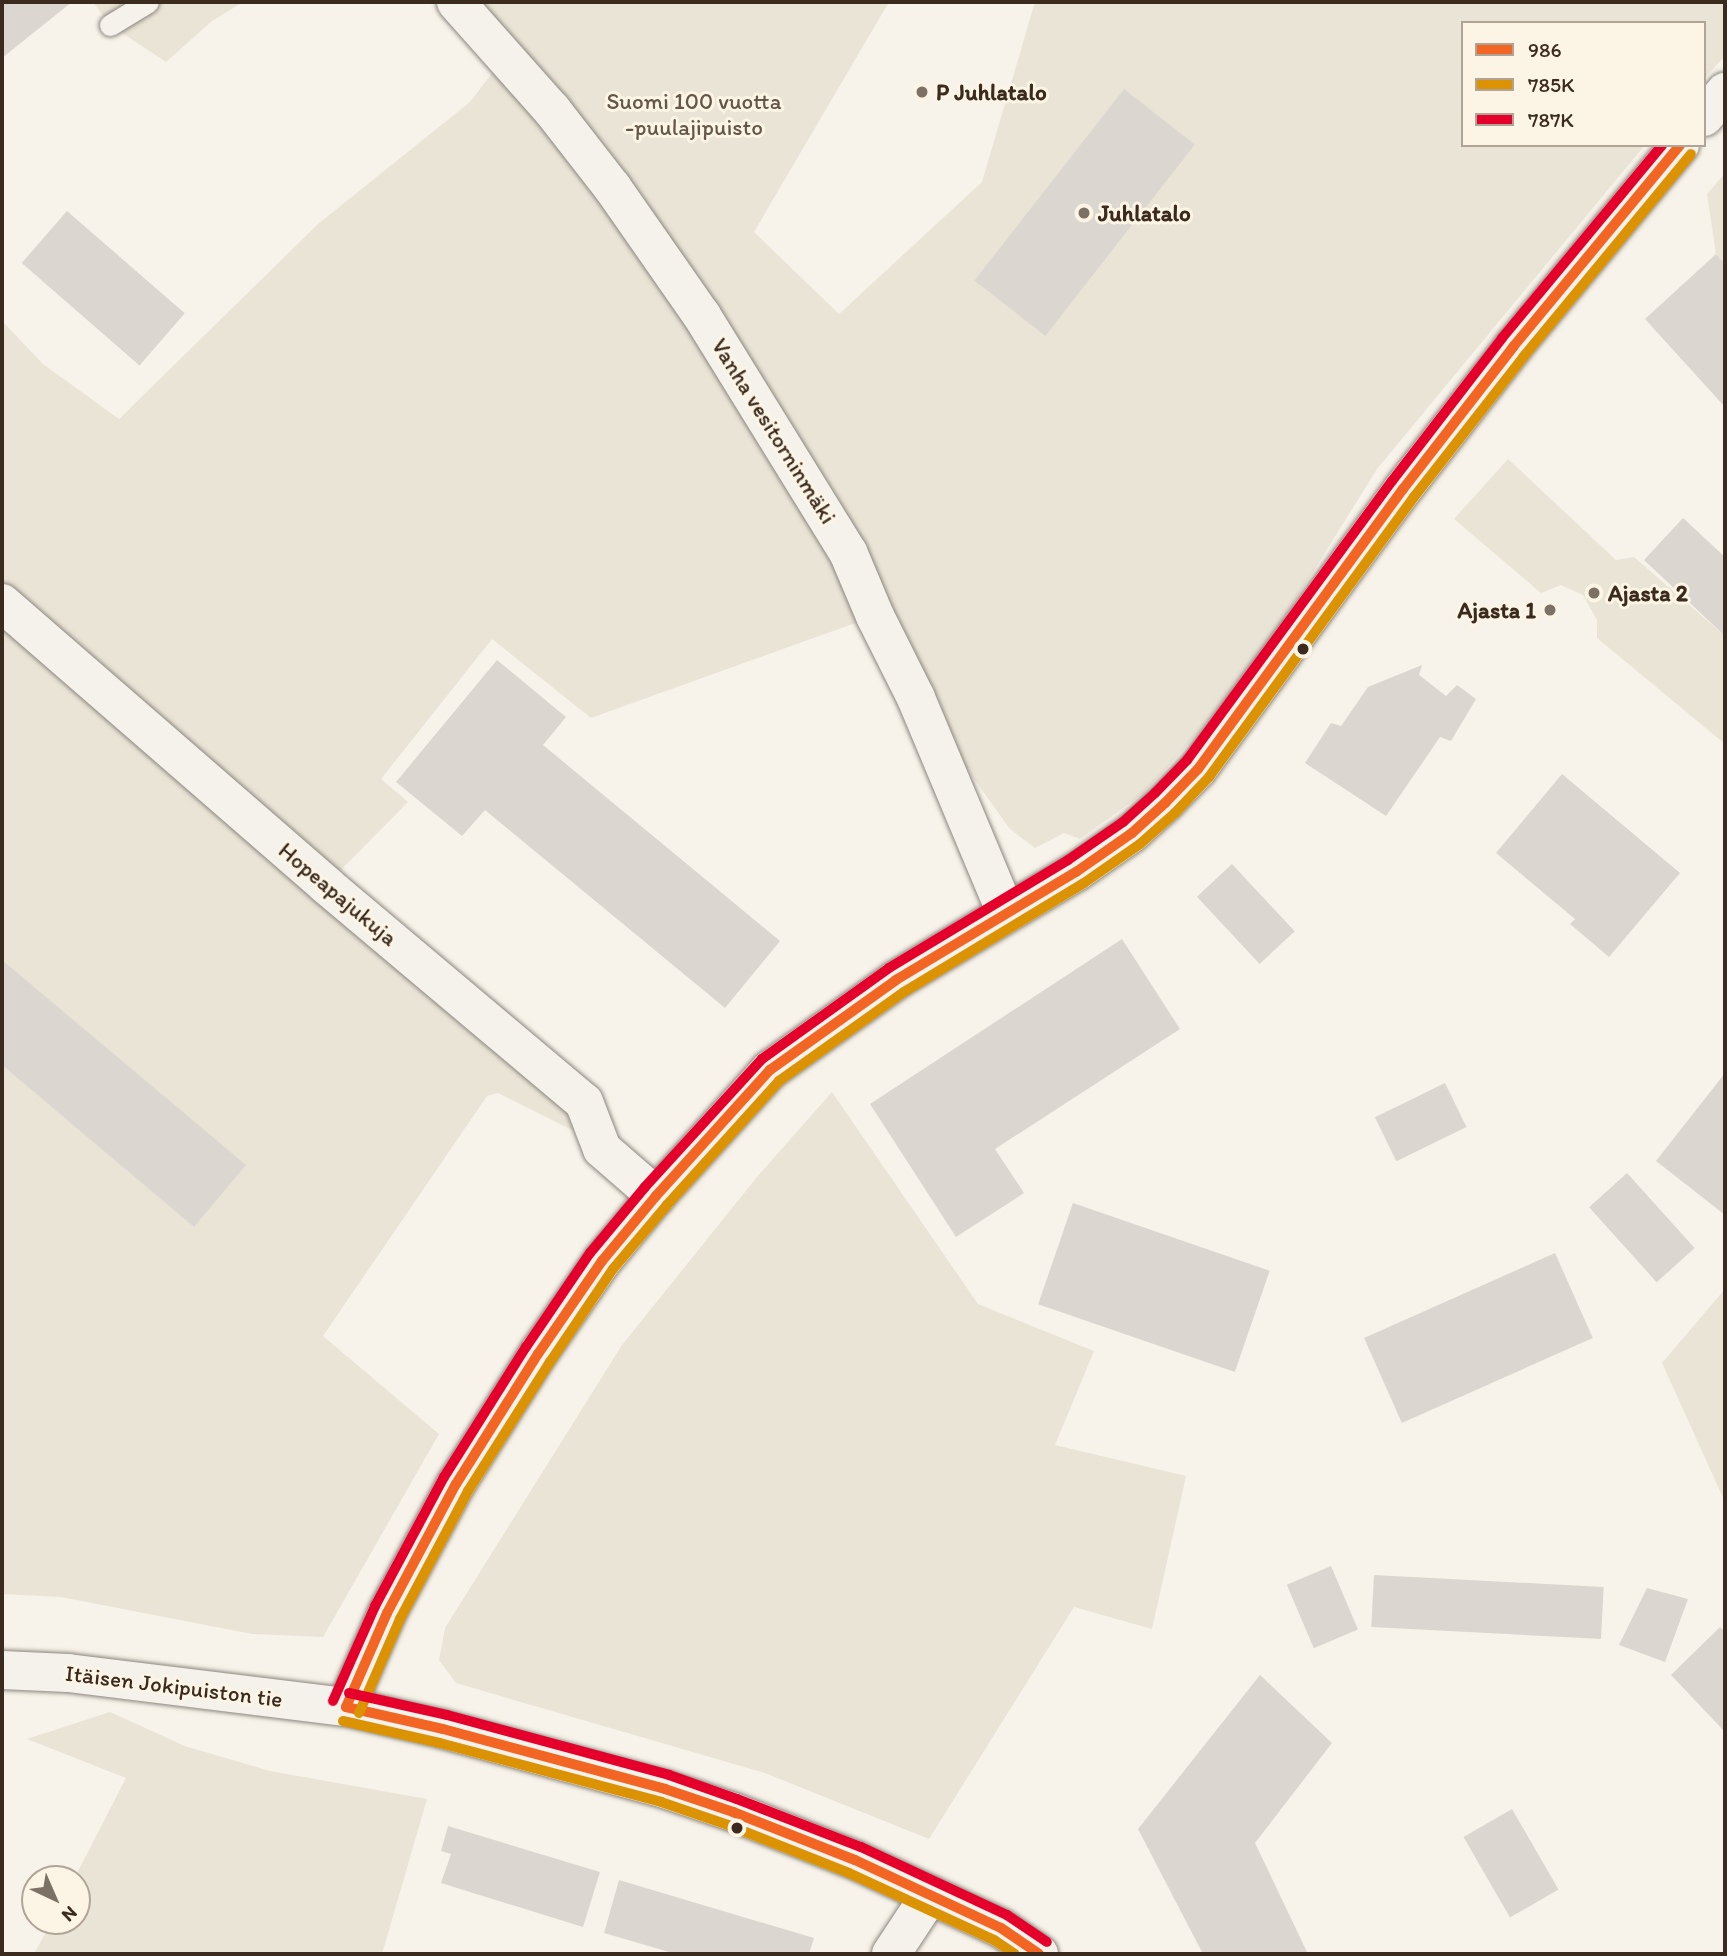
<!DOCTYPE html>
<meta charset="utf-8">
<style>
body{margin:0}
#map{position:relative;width:1727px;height:1956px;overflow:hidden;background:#f7f3ea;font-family:Itim,sans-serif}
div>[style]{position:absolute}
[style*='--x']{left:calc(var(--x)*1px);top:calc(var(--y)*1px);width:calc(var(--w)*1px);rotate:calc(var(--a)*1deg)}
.green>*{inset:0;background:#eae4d7}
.building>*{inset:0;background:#dbd7d0;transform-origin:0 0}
.roads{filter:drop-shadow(0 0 2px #8b867f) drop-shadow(0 0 2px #8b867f)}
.service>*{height:21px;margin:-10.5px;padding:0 10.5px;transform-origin:10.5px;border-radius:10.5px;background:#f5f2ec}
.minor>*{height:38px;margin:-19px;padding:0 19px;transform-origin:19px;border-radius:19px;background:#f5f2ec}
.tertiary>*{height:38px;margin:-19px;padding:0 19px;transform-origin:19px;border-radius:19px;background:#f5f2ec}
.bus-1>*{height:10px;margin:-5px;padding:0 5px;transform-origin:5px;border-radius:5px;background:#f26522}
.bus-2>*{height:10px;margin:-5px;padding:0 5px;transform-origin:5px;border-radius:5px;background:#db9304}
.bus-3>*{height:10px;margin:-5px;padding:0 5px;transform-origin:5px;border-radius:5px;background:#e4002b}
.dots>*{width:19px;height:19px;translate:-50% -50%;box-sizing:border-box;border:4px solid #fcf5e5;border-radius:50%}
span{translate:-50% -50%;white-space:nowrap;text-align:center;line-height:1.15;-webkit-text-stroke:6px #fcf5e5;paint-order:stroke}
.poi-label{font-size:23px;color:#3b2a1e;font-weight:700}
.left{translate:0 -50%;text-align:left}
.right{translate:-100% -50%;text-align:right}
.park-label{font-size:23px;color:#645648}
.street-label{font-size:23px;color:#3b2a1e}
.frame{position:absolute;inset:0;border:4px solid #3b2a1e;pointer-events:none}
.legend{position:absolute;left:1461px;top:21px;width:245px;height:126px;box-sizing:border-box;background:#fcf5e5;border:2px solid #afa495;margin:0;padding:9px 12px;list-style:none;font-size:21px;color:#3b2a1e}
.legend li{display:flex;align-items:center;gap:14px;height:35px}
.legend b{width:35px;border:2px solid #afa495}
.north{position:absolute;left:21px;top:1865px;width:70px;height:70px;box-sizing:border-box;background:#fcf5e5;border:2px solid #afa495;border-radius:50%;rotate:136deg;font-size:19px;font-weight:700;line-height:28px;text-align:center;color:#3b2a1e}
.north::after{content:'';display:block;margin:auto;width:24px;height:32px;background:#7d7065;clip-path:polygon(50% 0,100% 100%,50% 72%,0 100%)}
</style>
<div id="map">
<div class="green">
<div style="clip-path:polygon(93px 2px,243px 2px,212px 21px,166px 62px,110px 25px)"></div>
<div style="clip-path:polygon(evenodd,456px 2px,889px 2px,754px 232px,839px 314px,982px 182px,1035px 2px,1725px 2px,1725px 56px,1704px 79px,1704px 23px,1463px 23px,1463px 145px,1645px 145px,1377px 469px,1280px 625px,1199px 732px,1144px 793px,1080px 839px,1064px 833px,1035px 848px,1010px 829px,916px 698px,875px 616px,591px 718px,492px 639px,381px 779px,408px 802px,326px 885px,580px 1120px,574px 1131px,498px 1093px,487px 1096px,323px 1336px,439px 1434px,323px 1637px,252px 1634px,61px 1597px,2px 1594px,2px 321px,43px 364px,119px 419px,318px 224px,470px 102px,505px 56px,456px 2px,695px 271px,709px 323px,678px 282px,695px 271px)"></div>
<div style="clip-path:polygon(1725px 173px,1725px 264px,1716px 254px,1707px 194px)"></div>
<div style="clip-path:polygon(1508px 459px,1616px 560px,1634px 557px,1725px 636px,1725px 744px,1597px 638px,1597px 620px,1583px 595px,1561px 585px,1541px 593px,1454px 519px)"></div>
<div style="clip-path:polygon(832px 1092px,978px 1304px,1094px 1351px,1055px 1445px,1186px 1476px,1152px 1629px,1074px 1607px,929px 1839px,765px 1773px,456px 1683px,439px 1660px,445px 1628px,622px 1345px,757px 1177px)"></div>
<div style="clip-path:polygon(1725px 1289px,1725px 1502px,1662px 1363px)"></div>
<div style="clip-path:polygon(110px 1712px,185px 1746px,270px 1771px,427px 1799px,382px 1954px,34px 1954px,52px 1921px,77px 1921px,77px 1879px,74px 1879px,126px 1778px,27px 1739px)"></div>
</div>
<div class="building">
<div style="clip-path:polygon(2px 2px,72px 2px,2px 58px)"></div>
<div style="left:1124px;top:89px;width:90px;height:243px;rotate:38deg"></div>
<div style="left:67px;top:211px;width:156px;height:69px;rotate:41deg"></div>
<div style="clip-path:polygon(1716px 254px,1725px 264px,1725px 407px,1645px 319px)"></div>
<div style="clip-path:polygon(1683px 518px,1725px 557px,1725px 636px,1644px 560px)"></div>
<div style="clip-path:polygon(497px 660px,566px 717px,543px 745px,780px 941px,725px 1008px,485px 810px,462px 836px,396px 782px)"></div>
<div style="clip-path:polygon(1422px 665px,1419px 675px,1446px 696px,1457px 685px,1476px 699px,1451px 741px,1440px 737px,1386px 816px,1305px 763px,1331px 723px,1341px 726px,1368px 687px)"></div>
<div style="clip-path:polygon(1562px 774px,1680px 873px,1609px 957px,1570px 924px,1575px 919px,1496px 853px)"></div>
<div style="left:1232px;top:864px;width:92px;height:48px;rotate:47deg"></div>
<div style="clip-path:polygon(1122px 939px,1180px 1029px,995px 1149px,1024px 1193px,956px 1237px,870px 1104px)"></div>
<div style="clip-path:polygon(2px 960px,246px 1165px,194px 1227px,2px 1065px)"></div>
<div style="clip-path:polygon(1725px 1073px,1725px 1215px,1656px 1161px)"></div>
<div style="left:1445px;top:1083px;width:49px;height:78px;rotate:64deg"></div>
<div style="left:1627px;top:1173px;width:101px;height:51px;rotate:48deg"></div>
<div style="left:1073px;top:1203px;width:208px;height:107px;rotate:19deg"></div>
<div style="left:1555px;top:1253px;width:93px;height:209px;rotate:66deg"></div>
<div style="left:1331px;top:1566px;width:69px;height:48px;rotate:67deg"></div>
<div style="left:1374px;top:1575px;width:230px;height:52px;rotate:3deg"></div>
<div style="clip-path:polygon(1647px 1588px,1688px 1599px,1665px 1662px,1619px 1645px)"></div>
<div style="clip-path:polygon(1720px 1627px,1725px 1632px,1725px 1732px,1671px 1675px)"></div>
<div style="clip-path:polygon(1260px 1675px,1332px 1743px,1255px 1843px,1308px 1954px,1203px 1954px,1138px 1829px)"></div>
<div style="left:1512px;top:1809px;width:93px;height:56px;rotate:60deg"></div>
<div style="clip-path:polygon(448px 1826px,600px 1872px,583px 1927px,441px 1883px,451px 1854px,441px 1851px)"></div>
<div style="clip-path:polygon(619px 1880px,814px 1938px,809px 1954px,676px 1954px,604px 1933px)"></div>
</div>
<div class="roads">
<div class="service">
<div style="--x:110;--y:25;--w:44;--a:-31.2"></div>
</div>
<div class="minor">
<div style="--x:456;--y:2;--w:144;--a:48.4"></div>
<div style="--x:552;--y:110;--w:98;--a:52.1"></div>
<div style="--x:612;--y:187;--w:157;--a:55.1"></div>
<div style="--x:702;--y:316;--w:278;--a:58.3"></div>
<div style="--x:848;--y:552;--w:69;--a:67.1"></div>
<div style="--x:875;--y:616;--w:92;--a:63.4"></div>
<div style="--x:916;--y:698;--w:233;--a:67.3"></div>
<div style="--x:2;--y:603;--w:430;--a:41"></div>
<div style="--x:326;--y:885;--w:337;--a:40.1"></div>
<div style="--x:584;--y:1102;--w:50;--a:69"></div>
<div style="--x:602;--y:1149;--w:72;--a:41"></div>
<div style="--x:2;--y:1670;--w:66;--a:2.6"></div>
<div style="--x:68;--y:1673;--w:280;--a:7"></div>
<div style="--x:891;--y:1954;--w:71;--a:-56.5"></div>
</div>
<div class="tertiary">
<div style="--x:1704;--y:117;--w:33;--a:-50"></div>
<div style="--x:1039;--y:1954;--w:46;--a:-145.6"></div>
<div style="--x:1001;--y:1928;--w:161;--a:-155"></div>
<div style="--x:855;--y:1860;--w:131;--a:-158.5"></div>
<div style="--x:733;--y:1812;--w:72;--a:-161.3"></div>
<div style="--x:665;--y:1789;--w:230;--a:-164.9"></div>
<div style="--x:443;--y:1729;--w:99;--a:-167.2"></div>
<div style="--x:346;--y:1707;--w:103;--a:-66.4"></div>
<div style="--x:387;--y:1613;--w:146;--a:-61.9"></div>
<div style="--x:456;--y:1484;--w:154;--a:-57.8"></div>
<div style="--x:538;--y:1354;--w:113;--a:-55.5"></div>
<div style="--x:602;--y:1261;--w:85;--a:-50.3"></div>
<div style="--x:656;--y:1196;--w:170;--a:-47.9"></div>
<div style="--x:770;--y:1070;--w:155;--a:-35.5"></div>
<div style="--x:896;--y:980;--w:210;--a:-31"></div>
<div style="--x:1076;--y:872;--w:68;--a:-34.9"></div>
<div style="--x:1132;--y:833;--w:45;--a:-42.3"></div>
<div style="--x:1165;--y:803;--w:47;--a:-45.9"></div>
<div style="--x:1198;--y:769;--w:347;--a:-53.8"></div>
<div style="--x:1403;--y:489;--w:180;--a:-52.2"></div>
<div style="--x:1513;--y:347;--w:262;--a:-50.4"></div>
</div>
</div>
<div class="bus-1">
<div style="--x:346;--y:1707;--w:103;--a:-66.4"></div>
<div style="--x:387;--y:1613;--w:146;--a:-61.9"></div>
<div style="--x:456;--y:1484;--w:154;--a:-57.8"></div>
<div style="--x:538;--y:1354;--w:113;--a:-55.5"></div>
<div style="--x:602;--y:1261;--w:85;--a:-50.3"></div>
<div style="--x:656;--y:1196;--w:170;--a:-47.9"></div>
<div style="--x:770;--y:1070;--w:155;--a:-35.5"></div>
<div style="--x:896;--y:980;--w:210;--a:-31"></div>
<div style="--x:1076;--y:872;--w:68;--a:-34.9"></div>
<div style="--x:1132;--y:833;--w:45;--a:-42.3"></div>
<div style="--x:1165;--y:803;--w:47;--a:-45.9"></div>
<div style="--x:1198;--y:769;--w:347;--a:-53.8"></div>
<div style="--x:1403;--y:489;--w:180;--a:-52.2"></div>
<div style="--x:1513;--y:347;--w:262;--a:-50.4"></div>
<div style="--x:346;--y:1707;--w:99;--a:12.8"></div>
<div style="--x:443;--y:1729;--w:230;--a:15.1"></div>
<div style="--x:665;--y:1789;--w:72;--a:18.7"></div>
<div style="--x:733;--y:1812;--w:131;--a:21.5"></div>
<div style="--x:855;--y:1860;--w:161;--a:25"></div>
<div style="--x:1001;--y:1928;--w:46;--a:34.4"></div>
</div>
<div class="bus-2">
<div style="--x:359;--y:1713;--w:103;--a:-66.4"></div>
<div style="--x:400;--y:1619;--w:145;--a:-62"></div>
<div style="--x:468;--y:1491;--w:153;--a:-57.6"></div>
<div style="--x:550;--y:1362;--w:112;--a:-55.9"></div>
<div style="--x:613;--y:1269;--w:84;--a:-49.8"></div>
<div style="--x:667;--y:1205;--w:167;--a:-47.9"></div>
<div style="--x:779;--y:1081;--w:153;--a:-35.5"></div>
<div style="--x:904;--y:992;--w:210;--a:-31.2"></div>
<div style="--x:1084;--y:883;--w:68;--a:-34.9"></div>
<div style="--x:1140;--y:844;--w:47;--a:-41.5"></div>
<div style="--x:1175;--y:813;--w:50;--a:-46.6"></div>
<div style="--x:1209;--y:777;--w:347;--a:-53.8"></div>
<div style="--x:1414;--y:497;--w:179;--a:-52"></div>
<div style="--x:1524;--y:356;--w:262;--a:-50.4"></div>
<div style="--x:343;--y:1721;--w:99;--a:12.8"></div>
<div style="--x:440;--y:1743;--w:229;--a:14.9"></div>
<div style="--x:661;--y:1802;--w:71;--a:18.9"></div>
<div style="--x:728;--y:1825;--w:130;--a:21.6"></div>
<div style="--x:849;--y:1873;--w:160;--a:24.8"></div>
<div style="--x:994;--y:1940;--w:25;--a:34"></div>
</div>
<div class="bus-3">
<div style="--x:349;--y:1693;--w:100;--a:12.7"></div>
<div style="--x:447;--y:1715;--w:230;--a:15.1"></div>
<div style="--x:669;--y:1775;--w:72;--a:19.4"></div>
<div style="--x:737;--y:1799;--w:133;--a:21.2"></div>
<div style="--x:861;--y:1847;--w:161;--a:25"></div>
<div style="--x:1007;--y:1915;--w:48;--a:34"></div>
<div style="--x:333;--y:1701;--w:104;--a:-66.1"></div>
<div style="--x:375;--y:1606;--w:146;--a:-61.9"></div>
<div style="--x:444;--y:1477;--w:154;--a:-57.8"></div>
<div style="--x:526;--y:1347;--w:114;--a:-55.8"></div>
<div style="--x:590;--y:1253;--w:86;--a:-50.2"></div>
<div style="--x:645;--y:1187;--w:173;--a:-47.6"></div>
<div style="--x:762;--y:1059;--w:156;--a:-35.6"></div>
<div style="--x:889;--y:968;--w:209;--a:-31.1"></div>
<div style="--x:1068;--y:860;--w:67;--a:-34.6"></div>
<div style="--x:1123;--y:822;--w:43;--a:-42.2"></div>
<div style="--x:1155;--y:793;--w:46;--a:-45.9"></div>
<div style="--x:1187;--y:760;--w:346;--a:-53.7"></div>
<div style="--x:1392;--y:481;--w:180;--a:-52.4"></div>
<div style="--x:1502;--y:338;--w:251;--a:-50.3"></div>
</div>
<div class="dots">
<div style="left:922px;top:92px;background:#7d7065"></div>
<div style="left:1084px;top:213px;background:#7d7065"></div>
<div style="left:1594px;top:593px;background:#7d7065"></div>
<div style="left:1550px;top:610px;background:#7d7065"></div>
<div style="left:1303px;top:649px;background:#3b2a1e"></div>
<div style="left:737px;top:1828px;background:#3b2a1e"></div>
</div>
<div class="poi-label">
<span class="left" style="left:936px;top:92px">P Juhlatalo</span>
<span class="left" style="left:1098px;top:213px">Juhlatalo</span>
<span class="left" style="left:1608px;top:593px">Ajasta 2</span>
<span class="right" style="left:1536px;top:610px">Ajasta 1</span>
</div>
<div class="park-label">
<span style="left:694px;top:114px">Suomi 100 vuotta<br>-puulajipuisto</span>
</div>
<div class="street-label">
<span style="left:774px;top:431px;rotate:58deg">Vanha vesitorninmäki</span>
<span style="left:338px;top:894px;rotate:40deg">Hopeapajukuja</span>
<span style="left:174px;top:1686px;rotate:7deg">Itäisen Jokipuiston tie</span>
</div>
<div class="frame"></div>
<ul class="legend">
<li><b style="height:9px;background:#f26522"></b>986</li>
<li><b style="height:9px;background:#db9304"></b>785K</li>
<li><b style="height:9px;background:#e4002b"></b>787K</li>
</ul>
<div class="north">N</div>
</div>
